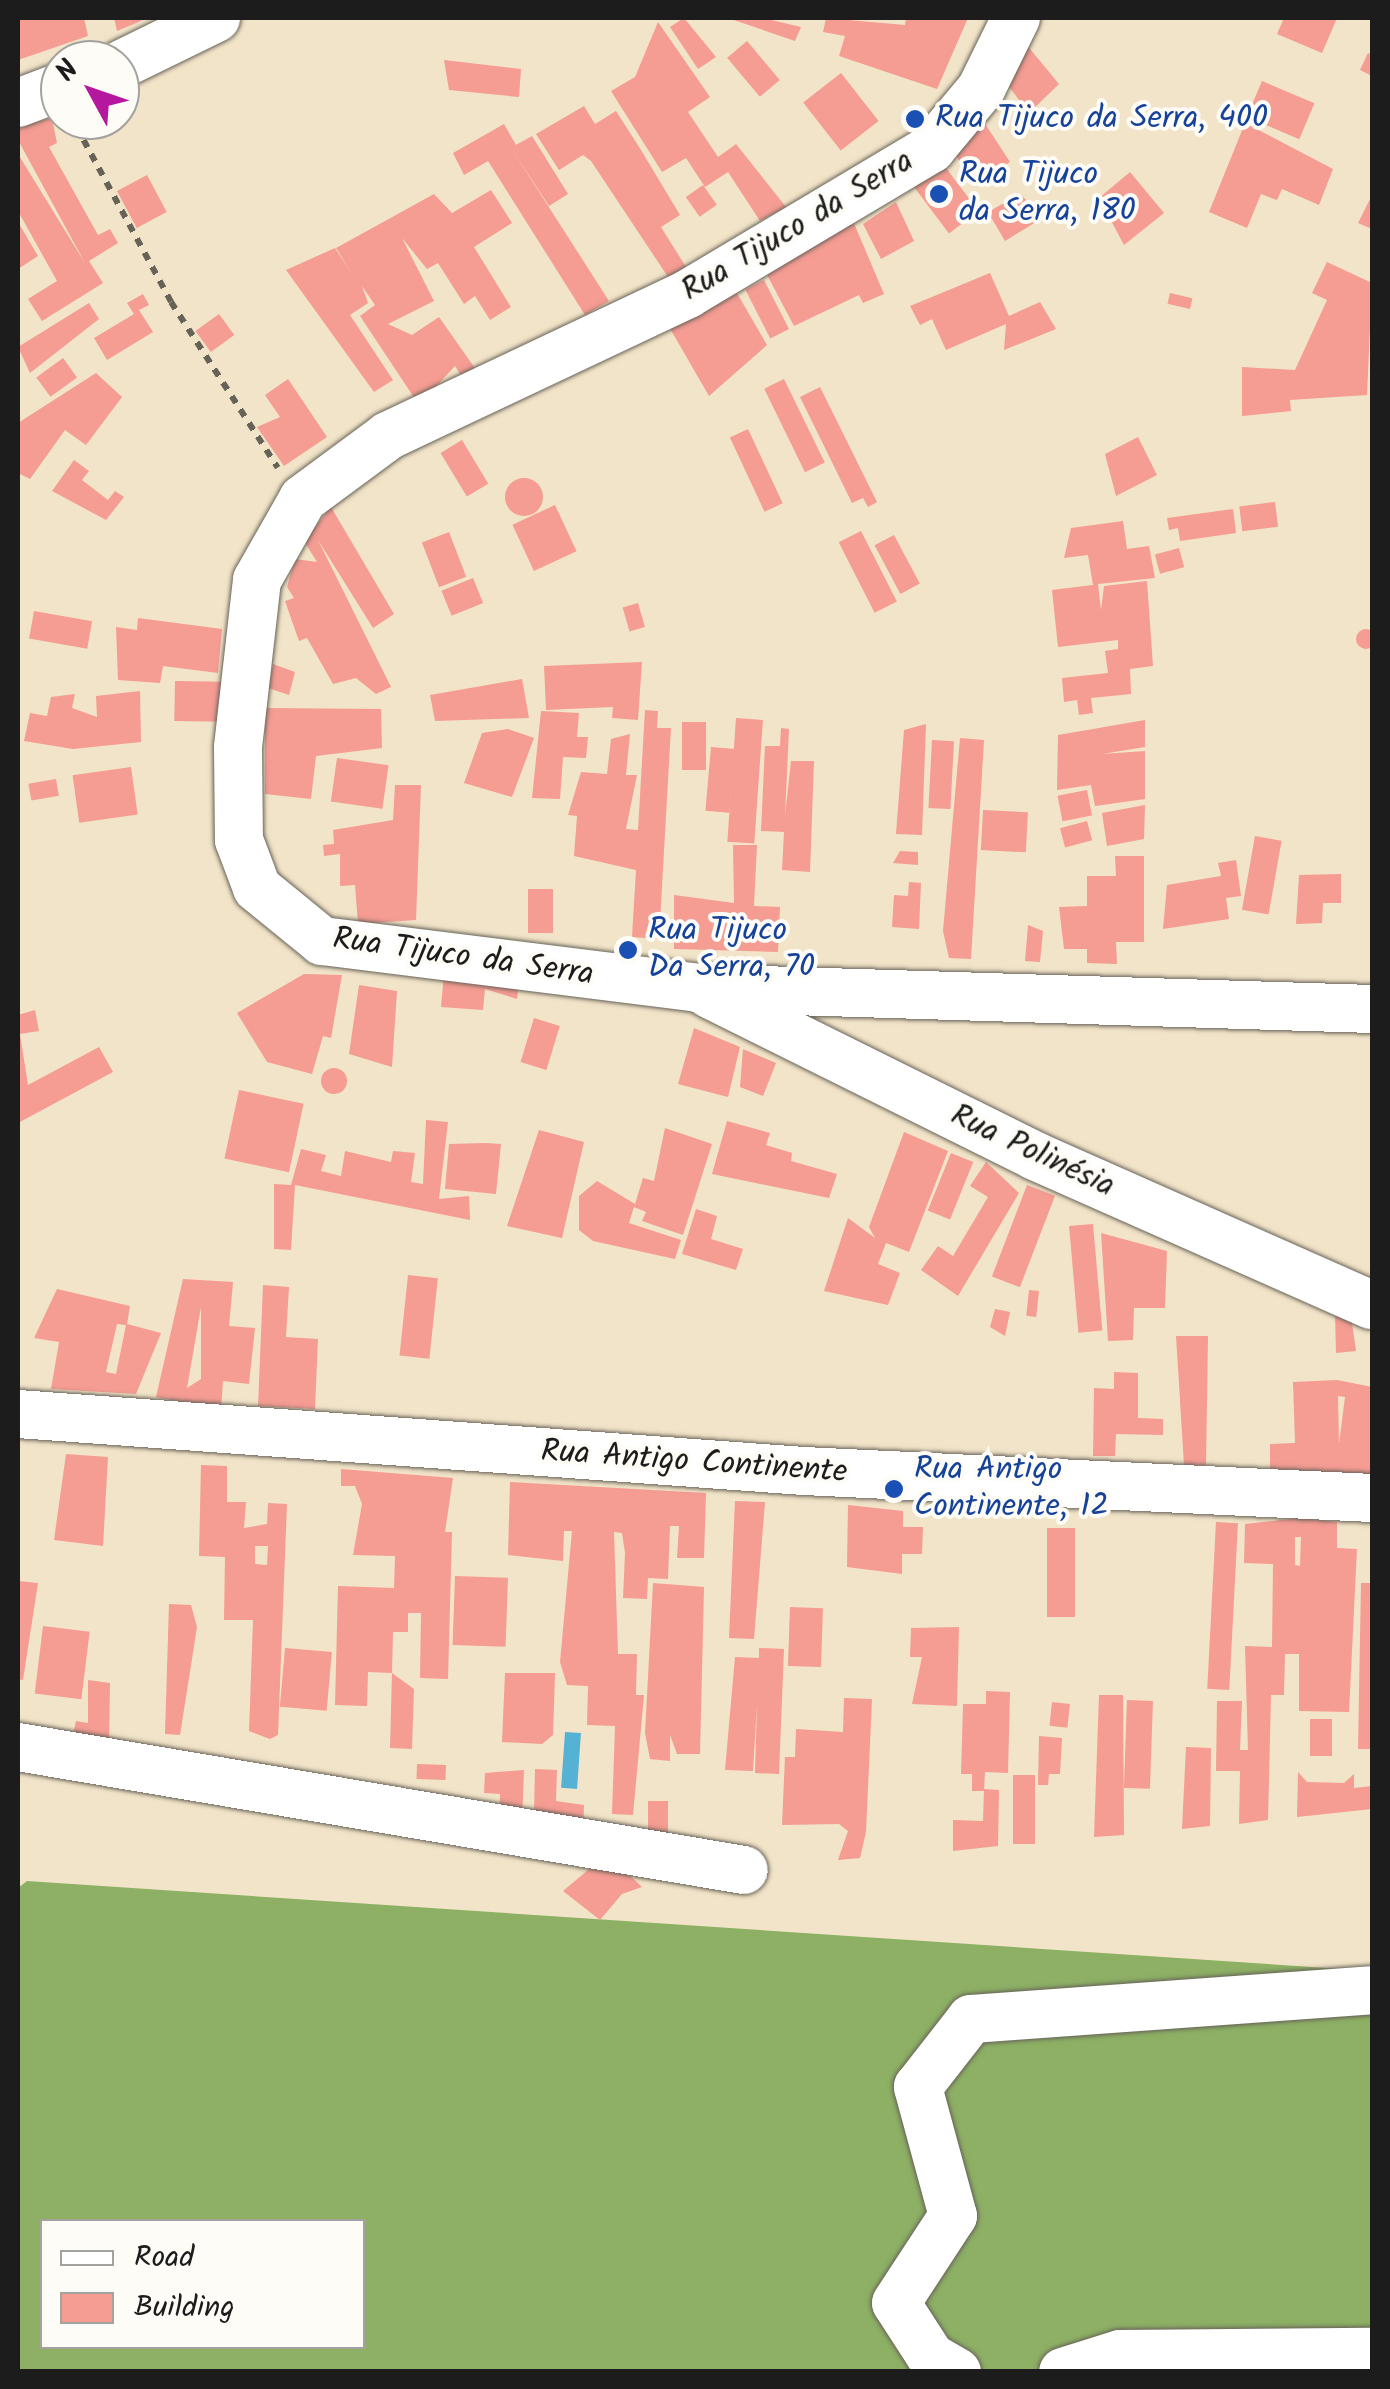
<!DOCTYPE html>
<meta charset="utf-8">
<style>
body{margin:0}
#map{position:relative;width:1390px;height:2389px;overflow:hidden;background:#f2e4c8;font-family:Kalam,sans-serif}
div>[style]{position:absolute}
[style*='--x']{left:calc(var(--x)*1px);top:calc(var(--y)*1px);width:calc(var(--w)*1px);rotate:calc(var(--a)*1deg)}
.forest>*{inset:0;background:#8db065}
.water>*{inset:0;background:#56b2d4;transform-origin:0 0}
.building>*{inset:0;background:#f59c93;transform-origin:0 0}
.round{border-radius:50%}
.path>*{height:6px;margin-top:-3px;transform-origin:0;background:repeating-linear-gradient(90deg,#676258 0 8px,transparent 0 16px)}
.roads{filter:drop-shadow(0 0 2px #676258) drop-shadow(0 0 2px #676258)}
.minor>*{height:48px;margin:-24px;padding:0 24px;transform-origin:24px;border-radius:24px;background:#fff}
.dots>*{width:28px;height:28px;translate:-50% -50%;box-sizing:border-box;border:5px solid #fdfcf7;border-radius:50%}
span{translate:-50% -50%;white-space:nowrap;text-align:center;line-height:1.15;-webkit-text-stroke:8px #fdfcf7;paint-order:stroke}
.transit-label{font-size:32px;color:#164399}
.left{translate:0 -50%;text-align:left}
.street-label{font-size:32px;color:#1c1c1c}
.frame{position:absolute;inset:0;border:20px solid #1c1c1c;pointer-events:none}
.legend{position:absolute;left:40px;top:2219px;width:325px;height:130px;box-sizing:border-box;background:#fdfcf7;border:2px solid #a3a29f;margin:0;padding:12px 18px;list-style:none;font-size:30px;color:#1c1c1c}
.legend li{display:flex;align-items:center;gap:20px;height:50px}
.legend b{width:50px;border:2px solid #a3a29f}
.north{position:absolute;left:40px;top:40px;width:100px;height:100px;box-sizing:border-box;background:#fdfcf7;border:2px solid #a3a29f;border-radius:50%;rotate:310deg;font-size:28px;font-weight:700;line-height:40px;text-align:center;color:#1c1c1c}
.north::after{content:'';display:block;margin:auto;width:35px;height:45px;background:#b5179e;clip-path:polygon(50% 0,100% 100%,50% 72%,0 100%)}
</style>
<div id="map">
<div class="forest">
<div style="clip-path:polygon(evenodd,27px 1881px,1372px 1971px,1372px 2371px,18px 2371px,18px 1888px,27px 1881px,42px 2222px,362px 2222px,362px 2346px,42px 2346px,42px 2222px)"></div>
</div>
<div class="water">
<div style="left:565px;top:1732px;width:16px;height:56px;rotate:4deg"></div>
</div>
<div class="building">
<div style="clip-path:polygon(18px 18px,84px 18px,88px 36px,18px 60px)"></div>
<div style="clip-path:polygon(114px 18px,141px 18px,141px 21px,117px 31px)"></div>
<div style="clip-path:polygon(684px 18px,716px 57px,698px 69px,670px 27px)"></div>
<div style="clip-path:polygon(728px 18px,763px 18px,801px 27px,795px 41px)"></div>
<div style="clip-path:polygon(826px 18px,905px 25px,906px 18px,968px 18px,937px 89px,839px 56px,845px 36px,823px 32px)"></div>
<div style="clip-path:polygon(1284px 18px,1337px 18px,1322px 53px,1277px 34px)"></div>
<div style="clip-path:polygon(658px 22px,710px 97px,688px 112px,718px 157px,736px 144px,786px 207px,760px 221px,728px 172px,705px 187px,686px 158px,662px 172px,611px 91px,635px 77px)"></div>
<div style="clip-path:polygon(1021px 38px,1059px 84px,1029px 113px,1003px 79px)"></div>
<div style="left:747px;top:41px;width:51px;height:26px;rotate:50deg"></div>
<div style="clip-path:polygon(1368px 53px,1372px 55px,1372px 76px,1360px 70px)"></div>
<div style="clip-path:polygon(444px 60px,521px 69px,519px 97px,449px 90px)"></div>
<div style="left:841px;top:73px;width:61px;height:48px;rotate:52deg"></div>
<div style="left:1262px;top:81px;width:57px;height:39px;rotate:23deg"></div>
<div style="clip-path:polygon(584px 106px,595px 124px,616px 111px,641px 150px,680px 215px,661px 227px,686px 267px,668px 277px,591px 161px,583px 155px,559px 170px,536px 134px)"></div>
<div style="clip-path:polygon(980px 116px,1010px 162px,972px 184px,952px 148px)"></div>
<div style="clip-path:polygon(52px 118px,57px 143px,49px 147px,98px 235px,110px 229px,118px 243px,89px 261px,103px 283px,42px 321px,28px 299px,57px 281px,18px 211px,18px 154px,85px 263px,18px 140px,18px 126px)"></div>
<div style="clip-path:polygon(1245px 123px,1333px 169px,1319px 205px,1282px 189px,1277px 200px,1261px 194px,1247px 228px,1209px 212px)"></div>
<div style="clip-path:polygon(504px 124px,516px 145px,532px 136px,568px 194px,549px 206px,511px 148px,609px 301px,585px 315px,488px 161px,464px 175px,453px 153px)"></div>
<div style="left:940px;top:160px;width:64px;height:37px;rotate:53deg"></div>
<div style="clip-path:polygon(1130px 172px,1164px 213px,1124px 245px,1099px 198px)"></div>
<div style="left:147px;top:175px;width:42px;height:34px;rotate:62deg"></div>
<div style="left:703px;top:185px;width:24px;height:21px;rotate:55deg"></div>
<div style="clip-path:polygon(491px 190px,512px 223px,474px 247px,511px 307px,490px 320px,475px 296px,464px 304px,438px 263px,427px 269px,402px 238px,434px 301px,388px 324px,412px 335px,439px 317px,479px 374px,466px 383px,455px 366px,419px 405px,360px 316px,375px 305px,362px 286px,368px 303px,350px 315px,393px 380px,374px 392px,286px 270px,335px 248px,352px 274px,336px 248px,434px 194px,452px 213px)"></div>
<div style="clip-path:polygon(1020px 194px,1044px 217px,1005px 241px,988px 212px)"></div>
<div style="clip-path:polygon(1372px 195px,1372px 229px,1358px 223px)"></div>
<div style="clip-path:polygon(896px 202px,914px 241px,881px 259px,863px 224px)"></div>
<div style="clip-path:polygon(853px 221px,884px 294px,863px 303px,859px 295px,794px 326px,765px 271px)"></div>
<div style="clip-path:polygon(18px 222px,38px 256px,18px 269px)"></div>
<div style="clip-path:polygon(1327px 262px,1372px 283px,1367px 395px,1290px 400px,1291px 411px,1242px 416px,1242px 367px,1295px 370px,1327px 300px,1312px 293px)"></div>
<div style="clip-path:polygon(990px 273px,1009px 316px,1040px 302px,1056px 329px,1004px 350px,1006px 324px,946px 350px,932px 319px,920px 325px,910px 306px)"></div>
<div style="left:764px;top:280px;width:55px;height:21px;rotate:63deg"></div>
<div style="clip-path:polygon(734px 288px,767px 345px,709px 396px,668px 325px)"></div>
<div style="left:1170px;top:293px;width:23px;height:11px;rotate:13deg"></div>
<div style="clip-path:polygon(143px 294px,149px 305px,139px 310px,153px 332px,107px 360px,94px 338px,134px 314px,127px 303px)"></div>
<div style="clip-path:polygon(89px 303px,99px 319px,30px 373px,18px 347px)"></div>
<div style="left:219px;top:314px;width:26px;height:29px;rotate:54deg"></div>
<div style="left:63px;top:358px;width:24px;height:33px;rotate:54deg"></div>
<div style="clip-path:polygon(96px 373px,122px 397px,86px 445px,65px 430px,30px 479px,18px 473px,18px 423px)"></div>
<div style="clip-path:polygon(288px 379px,327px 437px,284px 466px,257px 427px,280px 417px,265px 395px)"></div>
<div style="left:784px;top:379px;width:93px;height:22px;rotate:64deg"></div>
<div style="clip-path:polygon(820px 387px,877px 502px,868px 507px,863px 498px,852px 503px,800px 397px)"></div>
<div style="left:748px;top:429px;width:82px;height:20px;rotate:65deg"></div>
<div style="clip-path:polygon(1138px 437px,1157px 475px,1116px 496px,1105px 454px)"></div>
<div style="left:462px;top:440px;width:51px;height:25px;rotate:59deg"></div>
<div style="clip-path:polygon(74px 460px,89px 471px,82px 480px,108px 500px,115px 491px,124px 497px,106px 520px,52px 491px)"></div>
<div class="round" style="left:505px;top:478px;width:38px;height:38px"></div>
<div style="left:1275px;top:502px;width:25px;height:36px;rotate:83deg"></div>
<div style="left:555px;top:505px;width:51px;height:47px;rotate:65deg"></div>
<div style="clip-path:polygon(331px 507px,394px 614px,373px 628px,318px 540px,391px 687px,376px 694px,356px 678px,333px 684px,307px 638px,299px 641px,285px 601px,294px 598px,287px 587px,295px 559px,317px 562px,304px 541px)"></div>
<div style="clip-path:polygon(1233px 509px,1236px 533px,1180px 541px,1178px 528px,1169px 530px,1167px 518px)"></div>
<div style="clip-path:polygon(1123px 521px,1127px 549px,1149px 546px,1155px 578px,1098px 584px,1101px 610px,1104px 586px,1147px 581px,1153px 666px,1130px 669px,1131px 694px,1091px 698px,1093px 713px,1079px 715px,1077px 700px,1064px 702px,1062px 678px,1108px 673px,1105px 651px,1118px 649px,1118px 640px,1058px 647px,1052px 590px,1093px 585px,1088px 555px,1064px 558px,1071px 528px)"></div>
<div style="left:861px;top:531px;width:79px;height:25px;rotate:63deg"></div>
<div style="left:449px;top:532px;width:48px;height:29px;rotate:69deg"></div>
<div style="left:894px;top:535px;width:55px;height:22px;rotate:62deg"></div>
<div style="left:1179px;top:548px;width:20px;height:25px;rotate:75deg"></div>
<div style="left:473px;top:578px;width:27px;height:34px;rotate:68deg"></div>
<div style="left:638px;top:603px;width:25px;height:16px;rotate:74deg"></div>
<div style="left:34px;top:611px;width:59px;height:28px;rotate:10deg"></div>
<div style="clip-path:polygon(138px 618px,222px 629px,218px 673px,163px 666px,160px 683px,118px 680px,116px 627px,137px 630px)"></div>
<div class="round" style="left:1356px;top:629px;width:20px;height:20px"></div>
<div style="clip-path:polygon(642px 662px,638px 720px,612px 718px,613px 707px,546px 710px,544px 666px)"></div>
<div style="clip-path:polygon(273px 664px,295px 672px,289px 695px,268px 688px)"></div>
<div style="clip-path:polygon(522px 679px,529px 718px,435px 721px,430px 695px)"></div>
<div style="left:175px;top:681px;width:48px;height:40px;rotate:1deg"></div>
<div style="clip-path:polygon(140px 691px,141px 742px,73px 749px,24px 741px,30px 713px,47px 716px,51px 697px,75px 694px,72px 708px,97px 717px,96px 696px)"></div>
<div style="clip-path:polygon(265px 708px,381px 709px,382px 748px,316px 756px,311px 799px,265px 794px)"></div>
<div style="clip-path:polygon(645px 710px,658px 711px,657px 728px,671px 728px,659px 939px,632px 937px,636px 870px,574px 856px,577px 816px,568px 815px,581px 772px,607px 774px,611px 739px,630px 734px,626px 775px,637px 775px,626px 829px,638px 830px)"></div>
<div style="clip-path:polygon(541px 711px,579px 713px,577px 737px,588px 737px,586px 758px,563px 757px,560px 799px,532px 798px)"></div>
<div style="left:736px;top:718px;width:27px;height:124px;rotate:4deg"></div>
<div style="clip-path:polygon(1145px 720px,1145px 747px,1102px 754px,1145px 751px,1145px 799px,1095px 806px,1091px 785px,1057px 790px,1058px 735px)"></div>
<div style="left:682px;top:722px;width:24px;height:48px"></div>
<div style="clip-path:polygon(926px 724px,922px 835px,896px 834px,904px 730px)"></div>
<div style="clip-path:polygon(781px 728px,789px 729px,785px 816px,791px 761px,814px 761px,810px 872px,782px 870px,784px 832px,761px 831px,765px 746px,780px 746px)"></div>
<div style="clip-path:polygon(508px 729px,534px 738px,512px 797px,464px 783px,482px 733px)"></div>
<div style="clip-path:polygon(960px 738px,984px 740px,971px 959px,949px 958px,943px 931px)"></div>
<div style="left:932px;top:740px;width:22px;height:68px;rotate:3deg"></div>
<div style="left:711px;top:747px;width:24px;height:64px;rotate:5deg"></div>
<div style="left:337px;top:758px;width:52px;height:44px;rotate:8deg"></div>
<div style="left:131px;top:767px;width:48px;height:59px;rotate:82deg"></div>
<div style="left:56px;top:779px;width:17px;height:28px;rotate:80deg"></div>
<div style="clip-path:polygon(395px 785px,421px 785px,416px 920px,358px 924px,355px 885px,340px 886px,340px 854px,324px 856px,323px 845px,334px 844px,333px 830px,393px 820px)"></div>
<div style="left:1087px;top:790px;width:26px;height:30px;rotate:79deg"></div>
<div style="clip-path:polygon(1145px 805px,1144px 839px,1107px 846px,1102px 813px)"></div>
<div style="left:983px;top:810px;width:45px;height:40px;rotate:3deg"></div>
<div style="left:1087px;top:821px;width:20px;height:28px;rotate:75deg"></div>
<div style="left:1255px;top:836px;width:27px;height:75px;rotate:10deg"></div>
<div style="clip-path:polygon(733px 845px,757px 845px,754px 906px,780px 907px,778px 952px,674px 949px,674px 895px,734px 903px)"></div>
<div style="clip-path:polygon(900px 851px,918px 852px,918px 865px,893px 863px)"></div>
<div style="clip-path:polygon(1115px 856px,1144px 856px,1144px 942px,1116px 942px,1117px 964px,1087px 963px,1087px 949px,1064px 949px,1059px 907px,1087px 906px,1087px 876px,1116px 876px)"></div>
<div style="clip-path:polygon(1236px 860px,1241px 896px,1226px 898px,1229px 919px,1163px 929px,1167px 885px,1221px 876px,1218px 863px)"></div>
<div style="clip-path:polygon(1341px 874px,1341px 903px,1323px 903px,1322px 923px,1296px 924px,1299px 875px)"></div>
<div style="clip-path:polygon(909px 882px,921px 883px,919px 929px,892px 927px,894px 895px,908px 896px)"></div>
<div style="left:528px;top:889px;width:25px;height:44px"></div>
<div style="clip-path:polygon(1028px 925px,1043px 931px,1040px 962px,1025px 961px)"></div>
<div style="clip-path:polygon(444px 973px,519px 981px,517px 999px,485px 989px,483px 1010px,441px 1007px)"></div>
<div style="clip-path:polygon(304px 974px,342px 975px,331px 1038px,323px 1036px,312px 1074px,267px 1062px,237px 1013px)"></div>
<div style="clip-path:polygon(359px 985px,397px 991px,392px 1067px,349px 1054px)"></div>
<div style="clip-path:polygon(35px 1010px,39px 1031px,20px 1034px,28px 1085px,99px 1047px,113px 1072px,18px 1123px,18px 1015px)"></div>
<div style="left:534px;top:1018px;width:27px;height:46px;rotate:17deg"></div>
<div style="clip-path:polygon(694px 1028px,740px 1047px,728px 1097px,678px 1084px)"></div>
<div style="clip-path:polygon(743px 1049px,776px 1063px,763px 1096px,740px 1087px)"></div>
<div class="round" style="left:321px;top:1068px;width:26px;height:26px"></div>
<div style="left:239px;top:1090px;width:66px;height:70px;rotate:12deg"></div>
<div style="clip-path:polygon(426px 1120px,448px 1122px,439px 1199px,469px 1196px,470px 1220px,295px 1185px,291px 1250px,274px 1249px,274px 1184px,291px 1185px,301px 1149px,326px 1155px,321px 1171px,341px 1176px,345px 1151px,391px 1162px,393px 1151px,415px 1153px,411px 1182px,423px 1184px)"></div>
<div style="clip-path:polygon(727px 1121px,770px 1133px,766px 1145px,792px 1153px,791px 1161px,837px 1174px,829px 1198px,712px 1174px)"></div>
<div style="clip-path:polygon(665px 1128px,712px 1144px,683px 1235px,642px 1221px,646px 1212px,634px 1207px,629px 1223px,681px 1240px,675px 1259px,593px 1241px,579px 1230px,579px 1196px,597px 1181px,635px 1204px,643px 1178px,654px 1181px)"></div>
<div style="clip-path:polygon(539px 1130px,584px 1142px,562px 1238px,507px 1226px)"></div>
<div style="clip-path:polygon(904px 1132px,948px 1151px,909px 1252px,886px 1243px,878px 1264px,900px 1273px,888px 1305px,824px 1291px,848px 1218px,875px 1238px,869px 1227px)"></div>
<div style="clip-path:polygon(486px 1143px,501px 1144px,496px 1194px,445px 1189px,449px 1144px)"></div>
<div style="left:951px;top:1153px;width:24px;height:62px;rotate:22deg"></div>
<div style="clip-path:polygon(986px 1162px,1019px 1193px,958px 1296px,921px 1270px,938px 1246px,953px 1256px,988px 1197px,970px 1186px)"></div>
<div style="left:1027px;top:1185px;width:30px;height:98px;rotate:21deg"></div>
<div style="clip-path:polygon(696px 1209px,717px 1216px,711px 1239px,743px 1249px,736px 1270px,682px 1254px)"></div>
<div style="left:1093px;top:1224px;width:107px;height:24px;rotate:85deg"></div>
<div style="clip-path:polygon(1101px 1233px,1167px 1251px,1165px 1308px,1134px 1308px,1133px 1340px,1108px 1341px)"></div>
<div style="left:408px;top:1275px;width:30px;height:81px;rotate:6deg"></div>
<div style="clip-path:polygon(evenodd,183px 1279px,233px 1282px,229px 1326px,255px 1328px,249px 1384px,223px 1381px,221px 1410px,156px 1397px,183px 1279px,201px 1307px,201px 1379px,187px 1388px,201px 1307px)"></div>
<div style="clip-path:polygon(263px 1285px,289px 1287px,286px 1337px,318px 1339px,315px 1409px,258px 1406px)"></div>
<div style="clip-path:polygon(evenodd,57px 1289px,130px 1306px,127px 1324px,161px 1333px,136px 1394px,51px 1389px,59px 1342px,34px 1338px,57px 1289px,117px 1324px,126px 1325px,116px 1374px,106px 1372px,117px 1324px)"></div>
<div style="left:1029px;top:1290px;width:10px;height:26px;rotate:6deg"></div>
<div style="clip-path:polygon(995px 1309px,1010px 1312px,1005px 1336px,990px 1327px)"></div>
<div style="clip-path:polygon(1335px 1314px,1352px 1323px,1356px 1351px,1336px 1353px)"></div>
<div style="clip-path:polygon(1176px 1336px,1208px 1336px,1206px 1465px,1184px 1465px)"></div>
<div style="clip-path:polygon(1114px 1372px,1138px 1373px,1138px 1418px,1163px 1419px,1163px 1435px,1116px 1434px,1115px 1456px,1093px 1456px,1094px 1388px,1114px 1389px)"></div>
<div style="clip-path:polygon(evenodd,1337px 1380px,1372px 1387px,1372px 1477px,1270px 1471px,1270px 1444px,1295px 1443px,1293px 1382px,1337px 1380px,1338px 1396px,1345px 1397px,1339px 1444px,1338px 1396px)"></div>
<div style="clip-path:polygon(66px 1454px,108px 1457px,103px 1546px,54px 1540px)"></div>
<div style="clip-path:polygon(evenodd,201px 1465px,227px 1466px,227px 1502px,246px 1502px,244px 1528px,267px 1524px,268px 1503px,287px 1504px,278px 1735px,270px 1739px,249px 1731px,253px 1620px,224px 1620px,225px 1557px,199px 1556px,201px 1465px,255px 1546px,268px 1546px,267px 1565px,255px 1564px,255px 1546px)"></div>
<div style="clip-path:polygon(341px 1469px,453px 1478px,445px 1532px,452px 1532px,448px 1679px,420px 1678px,421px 1613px,408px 1613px,408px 1632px,393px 1632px,392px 1673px,368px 1672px,367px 1706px,335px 1705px,338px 1586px,394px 1588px,395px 1556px,353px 1555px,362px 1504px,355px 1486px,341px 1486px)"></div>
<div style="clip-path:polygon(510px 1482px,706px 1493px,704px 1558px,677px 1558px,679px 1526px,670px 1526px,668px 1579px,648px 1578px,647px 1599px,623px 1598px,625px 1553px,622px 1533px,614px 1532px,618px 1654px,637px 1654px,636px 1695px,644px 1695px,633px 1815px,612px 1814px,615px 1726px,587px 1725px,588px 1686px,567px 1685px,560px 1662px,572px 1531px,564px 1531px,563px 1561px,508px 1555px)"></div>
<div style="clip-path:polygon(735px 1501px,765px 1502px,754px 1639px,729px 1638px)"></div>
<div style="clip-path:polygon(848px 1505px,903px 1511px,903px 1527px,923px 1527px,922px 1554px,902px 1554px,902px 1574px,847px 1567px)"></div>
<div style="clip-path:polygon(evenodd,1301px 1518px,1337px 1522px,1337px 1548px,1357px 1549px,1349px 1712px,1299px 1711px,1299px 1654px,1285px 1654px,1284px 1695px,1271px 1695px,1268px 1820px,1239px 1824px,1240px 1771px,1216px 1771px,1217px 1701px,1242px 1701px,1240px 1750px,1248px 1750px,1245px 1646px,1272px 1647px,1273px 1564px,1244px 1563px,1245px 1524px,1301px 1518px,1295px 1537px,1301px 1537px,1300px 1566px,1295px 1565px,1295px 1537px)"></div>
<div style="left:1216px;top:1522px;width:22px;height:167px;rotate:3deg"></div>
<div style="left:1047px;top:1528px;width:28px;height:89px"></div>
<div style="left:455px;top:1576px;width:53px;height:69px;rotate:2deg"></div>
<div style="clip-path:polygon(18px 1581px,38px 1583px,23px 1680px,18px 1679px)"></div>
<div style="clip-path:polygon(653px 1583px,704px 1587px,700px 1754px,677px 1754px,670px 1735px,670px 1761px,650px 1759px,645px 1733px)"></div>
<div style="clip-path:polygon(1361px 1583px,1372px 1583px,1372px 1749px,1358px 1749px)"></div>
<div style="clip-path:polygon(169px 1604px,191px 1605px,197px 1627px,180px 1735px,165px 1734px)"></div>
<div style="left:790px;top:1607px;width:33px;height:59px;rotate:2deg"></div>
<div style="left:43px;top:1626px;width:47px;height:68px;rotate:7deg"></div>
<div style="clip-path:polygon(959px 1627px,957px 1706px,912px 1704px,922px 1657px,910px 1657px,911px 1628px)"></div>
<div style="left:285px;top:1648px;width:47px;height:59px;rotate:5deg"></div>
<div style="clip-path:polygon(759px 1648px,784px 1649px,779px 1774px,755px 1773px,757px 1704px,753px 1771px,725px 1770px,735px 1657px,759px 1658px)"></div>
<div style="clip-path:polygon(392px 1673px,414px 1689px,412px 1749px,390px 1748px)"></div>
<div style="clip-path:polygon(505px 1673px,555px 1673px,553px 1735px,542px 1744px,502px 1742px)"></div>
<div style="clip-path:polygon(88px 1680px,110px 1683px,109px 1745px,72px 1739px,76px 1721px,88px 1723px)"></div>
<div style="clip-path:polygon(986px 1691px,1010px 1692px,1008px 1773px,985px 1772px,984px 1791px,972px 1791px,972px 1774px,961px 1774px,963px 1704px,986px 1704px)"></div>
<div style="clip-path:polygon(1099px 1695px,1123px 1695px,1124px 1835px,1094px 1837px)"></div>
<div style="clip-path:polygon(844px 1698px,872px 1699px,866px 1832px,860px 1858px,838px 1860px,848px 1831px,839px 1824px,782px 1825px,785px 1757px,795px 1757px,796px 1729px,843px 1732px)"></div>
<div style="left:1127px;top:1700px;width:26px;height:88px;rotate:2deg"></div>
<div style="left:1052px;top:1702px;width:18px;height:24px;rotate:6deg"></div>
<div style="left:1310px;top:1719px;width:22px;height:37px"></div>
<div style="clip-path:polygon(1039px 1736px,1062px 1738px,1060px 1774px,1049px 1774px,1048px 1785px,1038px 1785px)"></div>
<div style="clip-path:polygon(1186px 1747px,1211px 1748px,1210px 1826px,1182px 1829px)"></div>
<div style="left:417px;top:1764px;width:29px;height:15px;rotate:2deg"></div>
<div style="clip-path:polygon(535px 1769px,557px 1770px,556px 1801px,584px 1805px,583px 1833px,534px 1813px)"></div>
<div style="clip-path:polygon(524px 1770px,522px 1823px,499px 1819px,500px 1794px,484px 1793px,485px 1773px)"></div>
<div style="clip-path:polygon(1298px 1772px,1307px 1782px,1344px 1783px,1354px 1774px,1354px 1788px,1372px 1786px,1372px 1809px,1297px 1817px)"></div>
<div style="left:1013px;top:1775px;width:22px;height:69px"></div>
<div style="clip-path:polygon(984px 1789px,999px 1790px,998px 1846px,953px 1851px,953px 1820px,983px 1821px)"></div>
<div style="left:648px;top:1801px;width:20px;height:40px"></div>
<div style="clip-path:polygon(607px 1854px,642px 1887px,622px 1894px,600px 1920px,563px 1891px)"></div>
</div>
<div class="path">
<div style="--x:76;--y:126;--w:200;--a:61.6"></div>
<div style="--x:171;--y:302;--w:197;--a:57.2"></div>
</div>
<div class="roads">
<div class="minor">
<div style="--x:1016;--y:18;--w:79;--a:116.2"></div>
<div style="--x:981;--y:89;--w:78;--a:129.8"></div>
<div style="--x:931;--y:149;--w:283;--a:149.2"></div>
<div style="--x:688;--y:294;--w:332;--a:154.7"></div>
<div style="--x:388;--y:436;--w:106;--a:143.5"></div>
<div style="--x:303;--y:499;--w:93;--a:119.6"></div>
<div style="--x:257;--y:580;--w:169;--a:96.5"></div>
<div style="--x:238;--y:748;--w:92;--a:89.4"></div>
<div style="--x:239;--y:840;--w:51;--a:69.4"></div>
<div style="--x:257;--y:888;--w:84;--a:39.2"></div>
<div style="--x:322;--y:941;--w:378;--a:7.1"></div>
<div style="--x:697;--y:988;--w:675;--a:1.78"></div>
<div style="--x:120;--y:65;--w:107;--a:-26.1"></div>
<div style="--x:18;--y:103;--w:45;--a:-20.9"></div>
<div style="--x:709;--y:994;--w:364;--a:26.4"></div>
<div style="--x:1035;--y:1156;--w:368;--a:23.9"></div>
<div style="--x:18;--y:1414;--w:788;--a:4.15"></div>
<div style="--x:804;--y:1471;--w:569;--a:2.72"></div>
<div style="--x:18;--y:1747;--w:736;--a:9.62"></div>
<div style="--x:957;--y:2372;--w:30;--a:-150"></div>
<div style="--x:931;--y:2357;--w:64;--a:-122.9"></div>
<div style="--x:896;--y:2303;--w:104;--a:-56.8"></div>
<div style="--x:953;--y:2216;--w:134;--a:-105.2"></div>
<div style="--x:918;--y:2087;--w:86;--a:-52.1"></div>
<div style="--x:971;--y:2019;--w:402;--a:-4.1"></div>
<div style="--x:1063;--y:2372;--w:60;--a:-17.5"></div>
<div style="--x:1120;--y:2354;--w:252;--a:-0.5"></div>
</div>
</div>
<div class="dots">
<div style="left:915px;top:119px;background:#1a4fb4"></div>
<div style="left:939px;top:194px;background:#1a4fb4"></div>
<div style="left:628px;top:950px;background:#1a4fb4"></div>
<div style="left:894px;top:1489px;background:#1a4fb4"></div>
</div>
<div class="transit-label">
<span class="left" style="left:935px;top:119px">Rua Tijuco da Serra, 400</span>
<span class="left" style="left:959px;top:194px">Rua Tijuco<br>da Serra, 180</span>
<span class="left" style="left:648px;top:950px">Rua Tijuco<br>Da Serra, 70</span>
<span class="left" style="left:914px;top:1489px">Rua Antigo<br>Continente, 12</span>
</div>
<div class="street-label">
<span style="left:798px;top:227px;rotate:-31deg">Rua Tijuco da Serra</span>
<span style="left:463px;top:958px;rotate:8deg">Rua Tijuco da Serra</span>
<span style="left:1032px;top:1152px;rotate:25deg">Rua Polinésia</span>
<span style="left:694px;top:1463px;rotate:4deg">Rua Antigo Continente</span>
</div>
<div class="frame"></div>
<ul class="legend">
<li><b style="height:12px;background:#fff"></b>Road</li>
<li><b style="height:28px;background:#f59c93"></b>Building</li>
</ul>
<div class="north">N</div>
</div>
